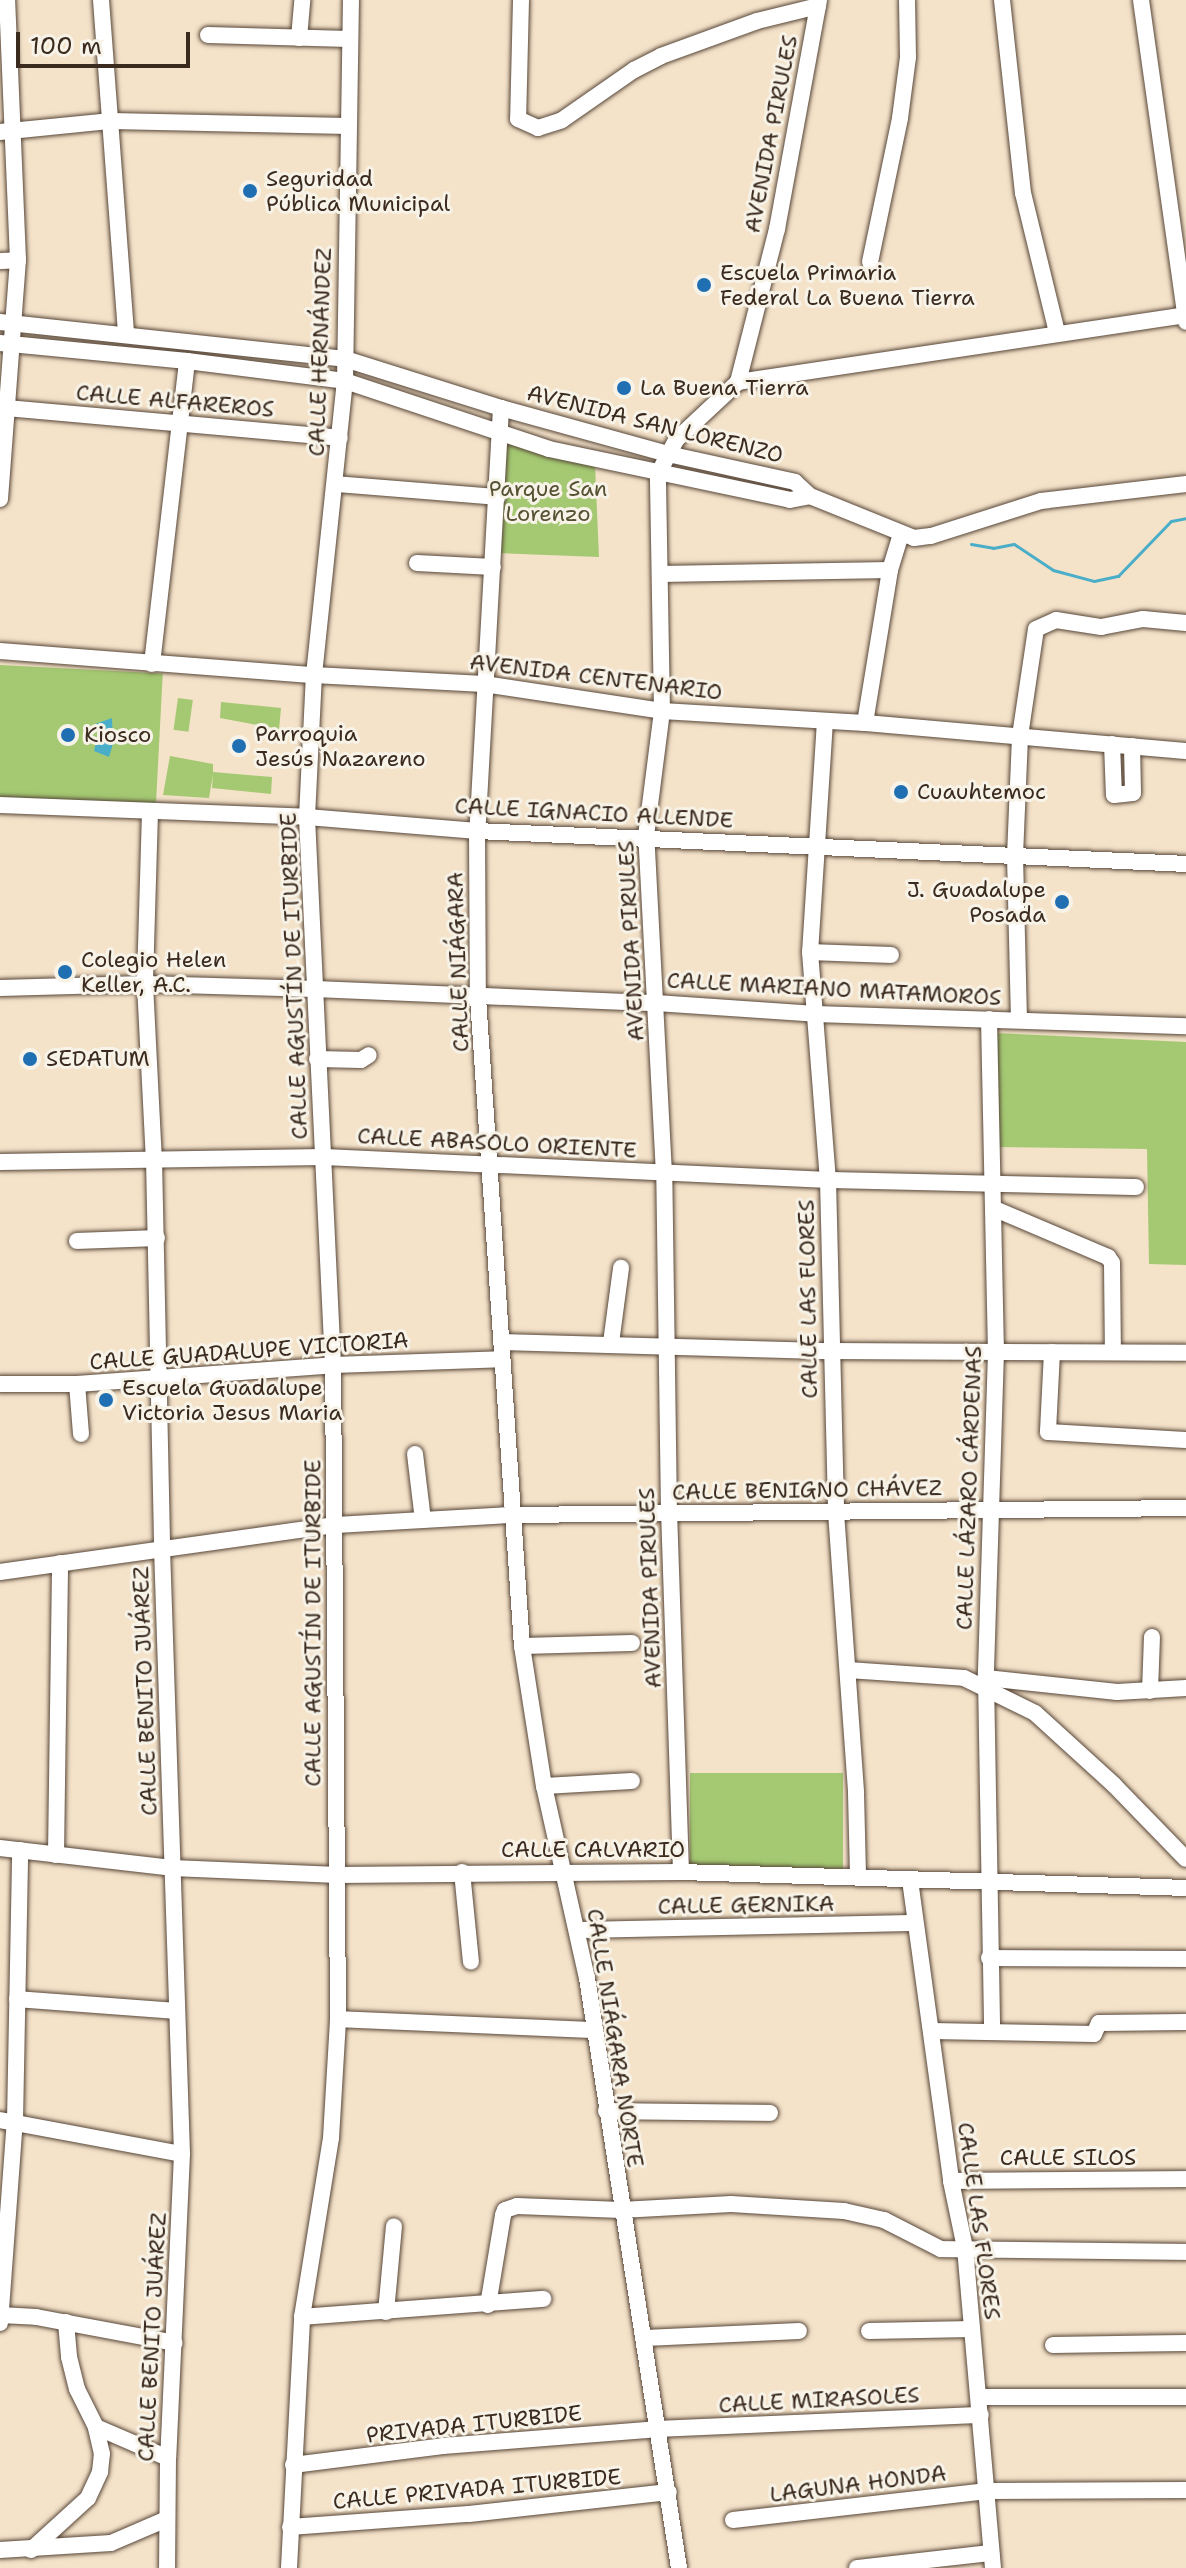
<!DOCTYPE html>
<meta charset="utf-8">
<style>
body{margin:0}
#map{position:relative;width:1186px;height:2568px;overflow:hidden;background:#f4e2c9;font-family:"Shantell Sans",sans-serif}
div>[style]{position:absolute}
[style*='--x']{left:calc(var(--x)*1px);top:calc(var(--y)*1px);width:calc(var(--w)*1px);rotate:calc(var(--a)*1deg)}
.green>*{inset:0;background:#a4c972;transform-origin:0 0}
.water>*{inset:0;background:#4aaec9}
.stream>*{height:3px;margin:-1.5px;padding:0 1.5px;transform-origin:1.5px;border-radius:1.5px;background:#4aaec9}
.roads{filter:drop-shadow(0 0 2px #574638) drop-shadow(0 0 2px #574638)}
.minor>*{height:16px;margin:-8px;padding:0 8px;transform-origin:8px;border-radius:8px;background:#fff}
.dots>*{width:22px;height:22px;translate:-50% -50%;box-sizing:border-box;border:4px solid #f7f3e8;border-radius:50%}
span{translate:-50% -50%;white-space:nowrap;text-align:center;line-height:1.15;-webkit-text-stroke:6px #f7f3e8;paint-order:stroke}
.street-label{font-size:22px;color:#3b2a1e}
.poi-label{font-size:22px;color:#3b2a1e}
.left{translate:0 -50%;text-align:left}
.right{translate:-100% -50%;text-align:right}
.park-label{font-size:22px;color:#555233}
.scale{position:absolute;left:16px;top:32px;width:174px;height:36px;box-sizing:border-box;border:4px solid #3b2a1e;border-top:0;padding-left:10px;font-size:24px;line-height:28px;white-space:nowrap;color:#3b2a1e;-webkit-text-stroke:6px #f7f3e8;paint-order:stroke}
</style>
<div id="map">
<div class="green">
<div style="clip-path:polygon(505px 440px,595px 465px,599px 557px,498px 553px)"></div>
<div style="left:0;top:665px;width:163px;height:134px;rotate:3deg"></div>
<div style="left:178px;top:698px;width:15px;height:32px;rotate:8deg"></div>
<div style="clip-path:polygon(221px 702px,281px 708px,279px 729px,220px 718px)"></div>
<div style="clip-path:polygon(170px 756px,213px 764px,213px 772px,272px 777px,271px 794px,212px 788px,213px 774px,209px 798px,163px 795px)"></div>
<div style="clip-path:polygon(995px 1033px,1186px 1042px,1186px 1265px,1149px 1264px,1147px 1149px,994px 1147px)"></div>
<div style="left:690px;top:1773px;width:153px;height:97px"></div>
</div>
<div class="water">
<div style="clip-path:polygon(112px 718px,113px 744px,109px 757px,94px 751px,98px 734px,95px 724px)"></div>
</div>
<div class="stream">
<div style="--x:971;--y:544;--w:22;--a:10"></div>
<div style="--x:993;--y:548;--w:21;--a:-11"></div>
<div style="--x:1014;--y:544;--w:47;--a:33.7"></div>
<div style="--x:1053;--y:570;--w:42;--a:15"></div>
<div style="--x:1094;--y:581;--w:25;--a:-12"></div>
<div style="--x:1118;--y:576;--w:76;--a:-46.1"></div>
<div style="--x:1171;--y:521;--w:15;--a:-11"></div>
</div>
<div class="roads">
<div class="minor">
<div style="--x:101;--y:0;--w:334;--a:85.7"></div>
<div style="--x:521;--y:0;--w:119;--a:91.4"></div>
<div style="--x:518;--y:119;--w:22;--a:24"></div>
<div style="--x:538;--y:128;--w:25;--a:-18"></div>
<div style="--x:562;--y:120;--w:88;--a:-34.8"></div>
<div style="--x:634;--y:70;--w:30;--a:-27"></div>
<div style="--x:661;--y:56;--w:102;--a:-20"></div>
<div style="--x:757;--y:21;--w:63;--a:-13.8"></div>
<div style="--x:1002;--y:0;--w:194;--a:83.8"></div>
<div style="--x:1023;--y:193;--w:144;--a:76.3"></div>
<div style="--x:1141;--y:0;--w:325;--a:82"></div>
<div style="--x:208;--y:35;--w:141;--a:1.6"></div>
<div style="--x:299;--y:38;--w:38;--a:-85"></div>
<div style="--x:0;--y:132;--w:112;--a:-5.7"></div>
<div style="--x:111;--y:121;--w:237;--a:1.2"></div>
<div style="--x:0;--y:261;--w:18;--a:-3"></div>
<div style="--x:870;--y:262;--w:147;--a:-78.2"></div>
<div style="--x:900;--y:118;--w:62;--a:-82.5"></div>
<div style="--x:908;--y:57;--w:57;--a:-91"></div>
<div style="--x:0;--y:322;--w:347;--a:6.1"></div>
<div style="--x:345;--y:359;--w:164;--a:17.4"></div>
<div style="--x:501;--y:408;--w:173;--a:15.4"></div>
<div style="--x:668;--y:454;--w:130;--a:12.4"></div>
<div style="--x:795;--y:482;--w:21;--a:43"></div>
<div style="--x:810;--y:496;--w:112;--a:22"></div>
<div style="--x:914;--y:538;--w:17;--a:-7"></div>
<div style="--x:931;--y:536;--w:115;--a:-17.7"></div>
<div style="--x:1041;--y:501;--w:146;--a:-6.7"></div>
<div style="--x:0;--y:343;--w:188;--a:5.5"></div>
<div style="--x:187;--y:361;--w:159;--a:7.2"></div>
<div style="--x:345;--y:381;--w:215;--a:18.4"></div>
<div style="--x:549;--y:449;--w:246;--a:11.9"></div>
<div style="--x:790;--y:500;--w:20;--a:-11"></div>
<div style="--x:738;--y:382;--w:453;--a:-8.5"></div>
<div style="--x:6;--y:408;--w:335;--a:5.1"></div>
<div style="--x:501;--y:408;--w:424;--a:93.2"></div>
<div style="--x:477;--y:831;--w:167;--a:89.7"></div>
<div style="--x:478;--y:998;--w:649;--a:86.12"></div>
<div style="--x:522;--y:1646;--w:142;--a:81.1"></div>
<div style="--x:544;--y:1786;--w:197;--a:77.4"></div>
<div style="--x:587;--y:1978;--w:597;--a:81.14"></div>
<div style="--x:336;--y:484;--w:162;--a:4.6"></div>
<div style="--x:0;--y:499;--w:240;--a:-85.7"></div>
<div style="--x:18;--y:260;--w:260;--a:-92.4"></div>
<div style="--x:417;--y:563;--w:76;--a:3"></div>
<div style="--x:660;--y:574;--w:230;--a:-1"></div>
<div style="--x:0;--y:651;--w:315;--a:4.4"></div>
<div style="--x:314;--y:675;--w:170;--a:3"></div>
<div style="--x:484;--y:684;--w:180;--a:8.6"></div>
<div style="--x:662;--y:711;--w:203;--a:3.4"></div>
<div style="--x:865;--y:723;--w:322;--a:5"></div>
<div style="--x:152;--y:664;--w:305;--a:-83.4"></div>
<div style="--x:825;--y:721;--w:231;--a:93.7"></div>
<div style="--x:810;--y:952;--w:229;--a:85.5"></div>
<div style="--x:828;--y:1180;--w:332;--a:88.6"></div>
<div style="--x:836;--y:1512;--w:282;--a:85.9"></div>
<div style="--x:856;--y:1793;--w:84;--a:88.6"></div>
<div style="--x:865;--y:723;--w:155;--a:-80.7"></div>
<div style="--x:890;--y:570;--w:37;--a:-73"></div>
<div style="--x:1112;--y:744;--w:51;--a:87.8"></div>
<div style="--x:1114;--y:795;--w:19;--a:-6"></div>
<div style="--x:1133;--y:793;--w:47;--a:-91.2"></div>
<div style="--x:0;--y:805;--w:307;--a:2.2"></div>
<div style="--x:307;--y:817;--w:171;--a:4.7"></div>
<div style="--x:477;--y:831;--w:710;--a:2.66"></div>
<div style="--x:150;--y:812;--w:172;--a:91.7"></div>
<div style="--x:145;--y:984;--w:175;--a:87.1"></div>
<div style="--x:154;--y:1159;--w:389;--a:88.8"></div>
<div style="--x:162;--y:1548;--w:606;--a:88.11"></div>
<div style="--x:182;--y:2154;--w:304;--a:92.6"></div>
<div style="--x:168;--y:2458;--w:110;--a:90.5"></div>
<div style="--x:810;--y:952;--w:81;--a:2.1"></div>
<div style="--x:0;--y:988;--w:145;--a:-1.6"></div>
<div style="--x:145;--y:984;--w:170;--a:1.7"></div>
<div style="--x:315;--y:989;--w:341;--a:2.4"></div>
<div style="--x:656;--y:1003;--w:160;--a:3.9"></div>
<div style="--x:816;--y:1014;--w:370;--a:1.9"></div>
<div style="--x:989;--y:1019;--w:333;--a:88.8"></div>
<div style="--x:996;--y:1352;--w:326;--a:91.8"></div>
<div style="--x:986;--y:1678;--w:354;--a:89"></div>
<div style="--x:1019;--y:1020;--w:164;--a:-91.4"></div>
<div style="--x:1015;--y:856;--w:120;--a:-87.6"></div>
<div style="--x:1020;--y:736;--w:108;--a:-81.5"></div>
<div style="--x:1036;--y:629;--w:22;--a:-24"></div>
<div style="--x:1056;--y:620;--w:46;--a:8.8"></div>
<div style="--x:1101;--y:627;--w:43;--a:-10.8"></div>
<div style="--x:1143;--y:619;--w:43;--a:5.3"></div>
<div style="--x:317;--y:1059;--w:44;--a:1.3"></div>
<div style="--x:361;--y:1060;--w:9;--a:-32"></div>
<div style="--x:0;--y:1162;--w:324;--a:-0.9"></div>
<div style="--x:324;--y:1157;--w:505;--a:2.61"></div>
<div style="--x:828;--y:1180;--w:308;--a:1.3"></div>
<div style="--x:995;--y:1209;--w:123;--a:23"></div>
<div style="--x:1108;--y:1257;--w:7;--a:56"></div>
<div style="--x:1112;--y:1263;--w:89;--a:89.4"></div>
<div style="--x:77;--y:1241;--w:80;--a:-2.1"></div>
<div style="--x:501;--y:1342;--w:329;--a:1.6"></div>
<div style="--x:830;--y:1351;--w:356;--a:0.3"></div>
<div style="--x:611;--y:1343;--w:76;--a:-82.4"></div>
<div style="--x:1052;--y:1352;--w:80;--a:92.9"></div>
<div style="--x:1048;--y:1432;--w:138;--a:3.3"></div>
<div style="--x:0;--y:1384;--w:77;--a:0"></div>
<div style="--x:77;--y:1384;--w:257;--a:-4.2"></div>
<div style="--x:333;--y:1365;--w:168;--a:-2"></div>
<div style="--x:77;--y:1384;--w:50;--a:85.4"></div>
<div style="--x:415;--y:1454;--w:66;--a:83.1"></div>
<div style="--x:0;--y:1572;--w:339;--a:-8"></div>
<div style="--x:336;--y:1525;--w:87;--a:-3.3"></div>
<div style="--x:423;--y:1520;--w:88;--a:-3.3"></div>
<div style="--x:511;--y:1515;--w:675;--a:-0.59"></div>
<div style="--x:522;--y:1646;--w:110;--a:-1.6"></div>
<div style="--x:848;--y:1670;--w:116;--a:3.9"></div>
<div style="--x:964;--y:1678;--w:79;--a:26.2"></div>
<div style="--x:1035;--y:1713;--w:107;--a:42.3"></div>
<div style="--x:1114;--y:1785;--w:103;--a:45.8"></div>
<div style="--x:986;--y:1678;--w:132;--a:6.1"></div>
<div style="--x:1117;--y:1692;--w:69;--a:-3.3"></div>
<div style="--x:1150;--y:1691;--w:54;--a:-87.9"></div>
<div style="--x:544;--y:1786;--w:88;--a:-3.3"></div>
<div style="--x:0;--y:1848;--w:173;--a:6.6"></div>
<div style="--x:172;--y:1868;--w:166;--a:2.4"></div>
<div style="--x:338;--y:1875;--w:343;--a:-0.5"></div>
<div style="--x:681;--y:1872;--w:505;--a:1.81"></div>
<div style="--x:56;--y:1855;--w:292;--a:-89.2"></div>
<div style="--x:462;--y:1872;--w:90;--a:84.3"></div>
<div style="--x:681;--y:1872;--w:359;--a:-91.9"></div>
<div style="--x:669;--y:1513;--w:339;--a:-90.8"></div>
<div style="--x:664;--y:1174;--w:338;--a:-93"></div>
<div style="--x:646;--y:836;--w:126;--a:-82.7"></div>
<div style="--x:662;--y:711;--w:237;--a:-91"></div>
<div style="--x:658;--y:474;--w:40;--a:-62"></div>
<div style="--x:677;--y:439;--w:83;--a:-43.1"></div>
<div style="--x:738;--y:382;--w:158;--a:-75.7"></div>
<div style="--x:777;--y:229;--w:233;--a:-79.6"></div>
<div style="--x:910;--y:1880;--w:304;--a:82.2"></div>
<div style="--x:951;--y:2181;--w:68;--a:78.2"></div>
<div style="--x:965;--y:2248;--w:321;--a:85"></div>
<div style="--x:578;--y:1930;--w:336;--a:-1.2"></div>
<div style="--x:989;--y:1958;--w:197;--a:0.3"></div>
<div style="--x:17;--y:1999;--w:159;--a:4.3"></div>
<div style="--x:338;--y:2019;--w:257;--a:2.5"></div>
<div style="--x:932;--y:2031;--w:162;--a:1.1"></div>
<div style="--x:1094;--y:2034;--w:12;--a:-66"></div>
<div style="--x:1099;--y:2023;--w:87;--a:-0.7"></div>
<div style="--x:606;--y:2111;--w:164;--a:0.7"></div>
<div style="--x:0;--y:2120;--w:185;--a:10.6"></div>
<div style="--x:951;--y:2181;--w:235;--a:-0.5"></div>
<div style="--x:488;--y:2305;--w:91;--a:-80.5"></div>
<div style="--x:503;--y:2215;--w:5;--a:-68"></div>
<div style="--x:505;--y:2210;--w:13;--a:-18"></div>
<div style="--x:517;--y:2206;--w:104;--a:2.2"></div>
<div style="--x:621;--y:2210;--w:110;--a:-3.1"></div>
<div style="--x:731;--y:2204;--w:113;--a:3.5"></div>
<div style="--x:844;--y:2211;--w:41;--a:12.7"></div>
<div style="--x:884;--y:2220;--w:64;--a:27"></div>
<div style="--x:941;--y:2249;--w:245;--a:0.7"></div>
<div style="--x:386;--y:2312;--w:86;--a:-84.7"></div>
<div style="--x:0;--y:2315;--w:36;--a:3"></div>
<div style="--x:36;--y:2317;--w:141;--a:10.6"></div>
<div style="--x:302;--y:2317;--w:242;--a:-4.3"></div>
<div style="--x:66;--y:2322;--w:35;--a:85"></div>
<div style="--x:69;--y:2357;--w:33;--a:76"></div>
<div style="--x:77;--y:2389;--w:42;--a:63.4"></div>
<div style="--x:96;--y:2427;--w:78;--a:23.3"></div>
<div style="--x:0;--y:2323;--w:203;--a:-85.8"></div>
<div style="--x:15;--y:2121;--w:271;--a:-88.9"></div>
<div style="--x:869;--y:2331;--w:103;--a:-1.1"></div>
<div style="--x:645;--y:2338;--w:154;--a:-2.6"></div>
<div style="--x:1053;--y:2345;--w:133;--a:-0.9"></div>
<div style="--x:980;--y:2397;--w:206;--a:0"></div>
<div style="--x:293;--y:2465;--w:151;--a:-7.2"></div>
<div style="--x:443;--y:2446;--w:217;--a:-4.5"></div>
<div style="--x:659;--y:2429;--w:322;--a:-2.5"></div>
<div style="--x:733;--y:2520;--w:256;--a:-6.5"></div>
<div style="--x:987;--y:2491;--w:199;--a:-0.3"></div>
<div style="--x:290;--y:2527;--w:179;--a:-4.2"></div>
<div style="--x:469;--y:2514;--w:201;--a:-6.3"></div>
<div style="--x:0;--y:2550;--w:111;--a:-3.6"></div>
<div style="--x:111;--y:2543;--w:61;--a:-23.2"></div>
<div style="--x:31;--y:2550;--w:77;--a:-42.4"></div>
<div style="--x:88;--y:2498;--w:29;--a:-65"></div>
<div style="--x:100;--y:2472;--w:18;--a:-84"></div>
<div style="--x:102;--y:2454;--w:28;--a:-103"></div>
<div style="--x:289;--y:2568;--w:251;--a:-87"></div>
<div style="--x:302;--y:2317;--w:181;--a:-80.8"></div>
<div style="--x:331;--y:2138;--w:119;--a:-86.6"></div>
<div style="--x:338;--y:2019;--w:654;--a:-90.44"></div>
<div style="--x:333;--y:1365;--w:549;--a:-92.72"></div>
<div style="--x:307;--y:817;--w:142;--a:-87.2"></div>
<div style="--x:314;--y:675;--w:296;--a:-84"></div>
<div style="--x:345;--y:381;--w:381;--a:-89.1"></div>
<div style="--x:857;--y:2568;--w:135;--a:-6.4"></div>
</div>
</div>
<div class="dots">
<div style="left:250px;top:191px;background:#1f6fb2"></div>
<div style="left:704px;top:285px;background:#1f6fb2"></div>
<div style="left:624px;top:388px;background:#1f6fb2"></div>
<div style="left:68px;top:735px;background:#1f6fb2"></div>
<div style="left:239px;top:746px;background:#1f6fb2"></div>
<div style="left:901px;top:792px;background:#1f6fb2"></div>
<div style="left:1062px;top:902px;background:#1f6fb2"></div>
<div style="left:65px;top:972px;background:#1f6fb2"></div>
<div style="left:30px;top:1059px;background:#1f6fb2"></div>
<div style="left:106px;top:1400px;background:#1f6fb2"></div>
</div>
<div class="street-label">
<span style="left:771px;top:134px;rotate:-79deg">AVENIDA PIRULES</span>
<span style="left:320px;top:352px;rotate:-88deg">CALLE HERNÁNDEZ</span>
<span style="left:175px;top:401px;rotate:5deg">CALLE ALFAREROS</span>
<span style="left:655px;top:424px;rotate:14deg">AVENIDA SAN LORENZO</span>
<span style="left:596px;top:677px;rotate:7deg">AVENIDA CENTENARIO</span>
<span style="left:594px;top:813px;rotate:3deg">CALLE IGNACIO ALLENDE</span>
<span style="left:631px;top:941px;rotate:-93deg">AVENIDA PIRULES</span>
<span style="left:458px;top:962px;rotate:-92deg">CALLE NIÁGARA</span>
<span style="left:294px;top:976px;rotate:-92deg">CALLE AGUSTÍN DE ITURBIDE</span>
<span style="left:834px;top:989px;rotate:3deg">CALLE MARIANO MATAMOROS</span>
<span style="left:497px;top:1143px;rotate:3deg">CALLE ABASOLO ORIENTE</span>
<span style="left:808px;top:1299px;rotate:-91deg">CALLE LAS FLORES</span>
<span style="left:249px;top:1351px;rotate:-4deg">CALLE GUADALUPE VICTORIA</span>
<span style="left:969px;top:1488px;rotate:-88deg">CALLE LÁZARO CÁRDENAS</span>
<span style="left:807px;top:1490px;rotate:-1deg">CALLE BENIGNO CHÁVEZ</span>
<span style="left:650px;top:1588px;rotate:-92deg">AVENIDA PIRULES</span>
<span style="left:313px;top:1623px;rotate:-90deg">CALLE AGUSTÍN DE ITURBIDE</span>
<span style="left:145px;top:1691px;rotate:-92deg">CALLE BENITO JUÁREZ</span>
<span style="left:593px;top:1850px">CALLE CALVARIO</span>
<span style="left:746px;top:1905px;rotate:-1deg">CALLE GERNIKA</span>
<span style="left:615px;top:2038px;rotate:81deg">CALLE NIÁGARA NORTE</span>
<span style="left:1068px;top:2158px">CALLE SILOS</span>
<span style="left:979px;top:2221px;rotate:82deg">CALLE LAS FLORES</span>
<span style="left:152px;top:2337px;rotate:-87deg">CALLE BENITO JUÁREZ</span>
<span style="left:819px;top:2400px;rotate:-3deg">CALLE MIRASOLES</span>
<span style="left:474px;top:2424px;rotate:-6deg">PRIVADA ITURBIDE</span>
<span style="left:858px;top:2484px;rotate:-7deg">LAGUNA HONDA</span>
<span style="left:477px;top:2489px;rotate:-5deg">CALLE PRIVADA ITURBIDE</span>
</div>
<div class="poi-label">
<span class="left" style="left:266px;top:191px">Seguridad<br>Pública Municipal</span>
<span class="left" style="left:720px;top:285px">Escuela Primaria<br>Federal La Buena Tierra</span>
<span class="left" style="left:640px;top:388px">La Buena Tierra</span>
<span class="left" style="left:255px;top:746px">Parroquia<br>Jesús Nazareno</span>
<span class="left" style="left:84px;top:735px">Kiosco</span>
<span class="left" style="left:917px;top:792px">Cuauhtemoc</span>
<span class="right" style="left:1046px;top:902px">J. Guadalupe<br>Posada</span>
<span class="left" style="left:81px;top:972px">Colegio Helen<br>Keller, A.C.</span>
<span class="left" style="left:46px;top:1059px">SEDATUM</span>
<span class="left" style="left:122px;top:1400px">Escuela Guadalupe<br>Victoria Jesus Maria</span>
</div>
<div class="park-label">
<span style="left:548px;top:501px">Parque San<br>Lorenzo</span>
</div>
<div class="scale">100 m</div>
</div>
